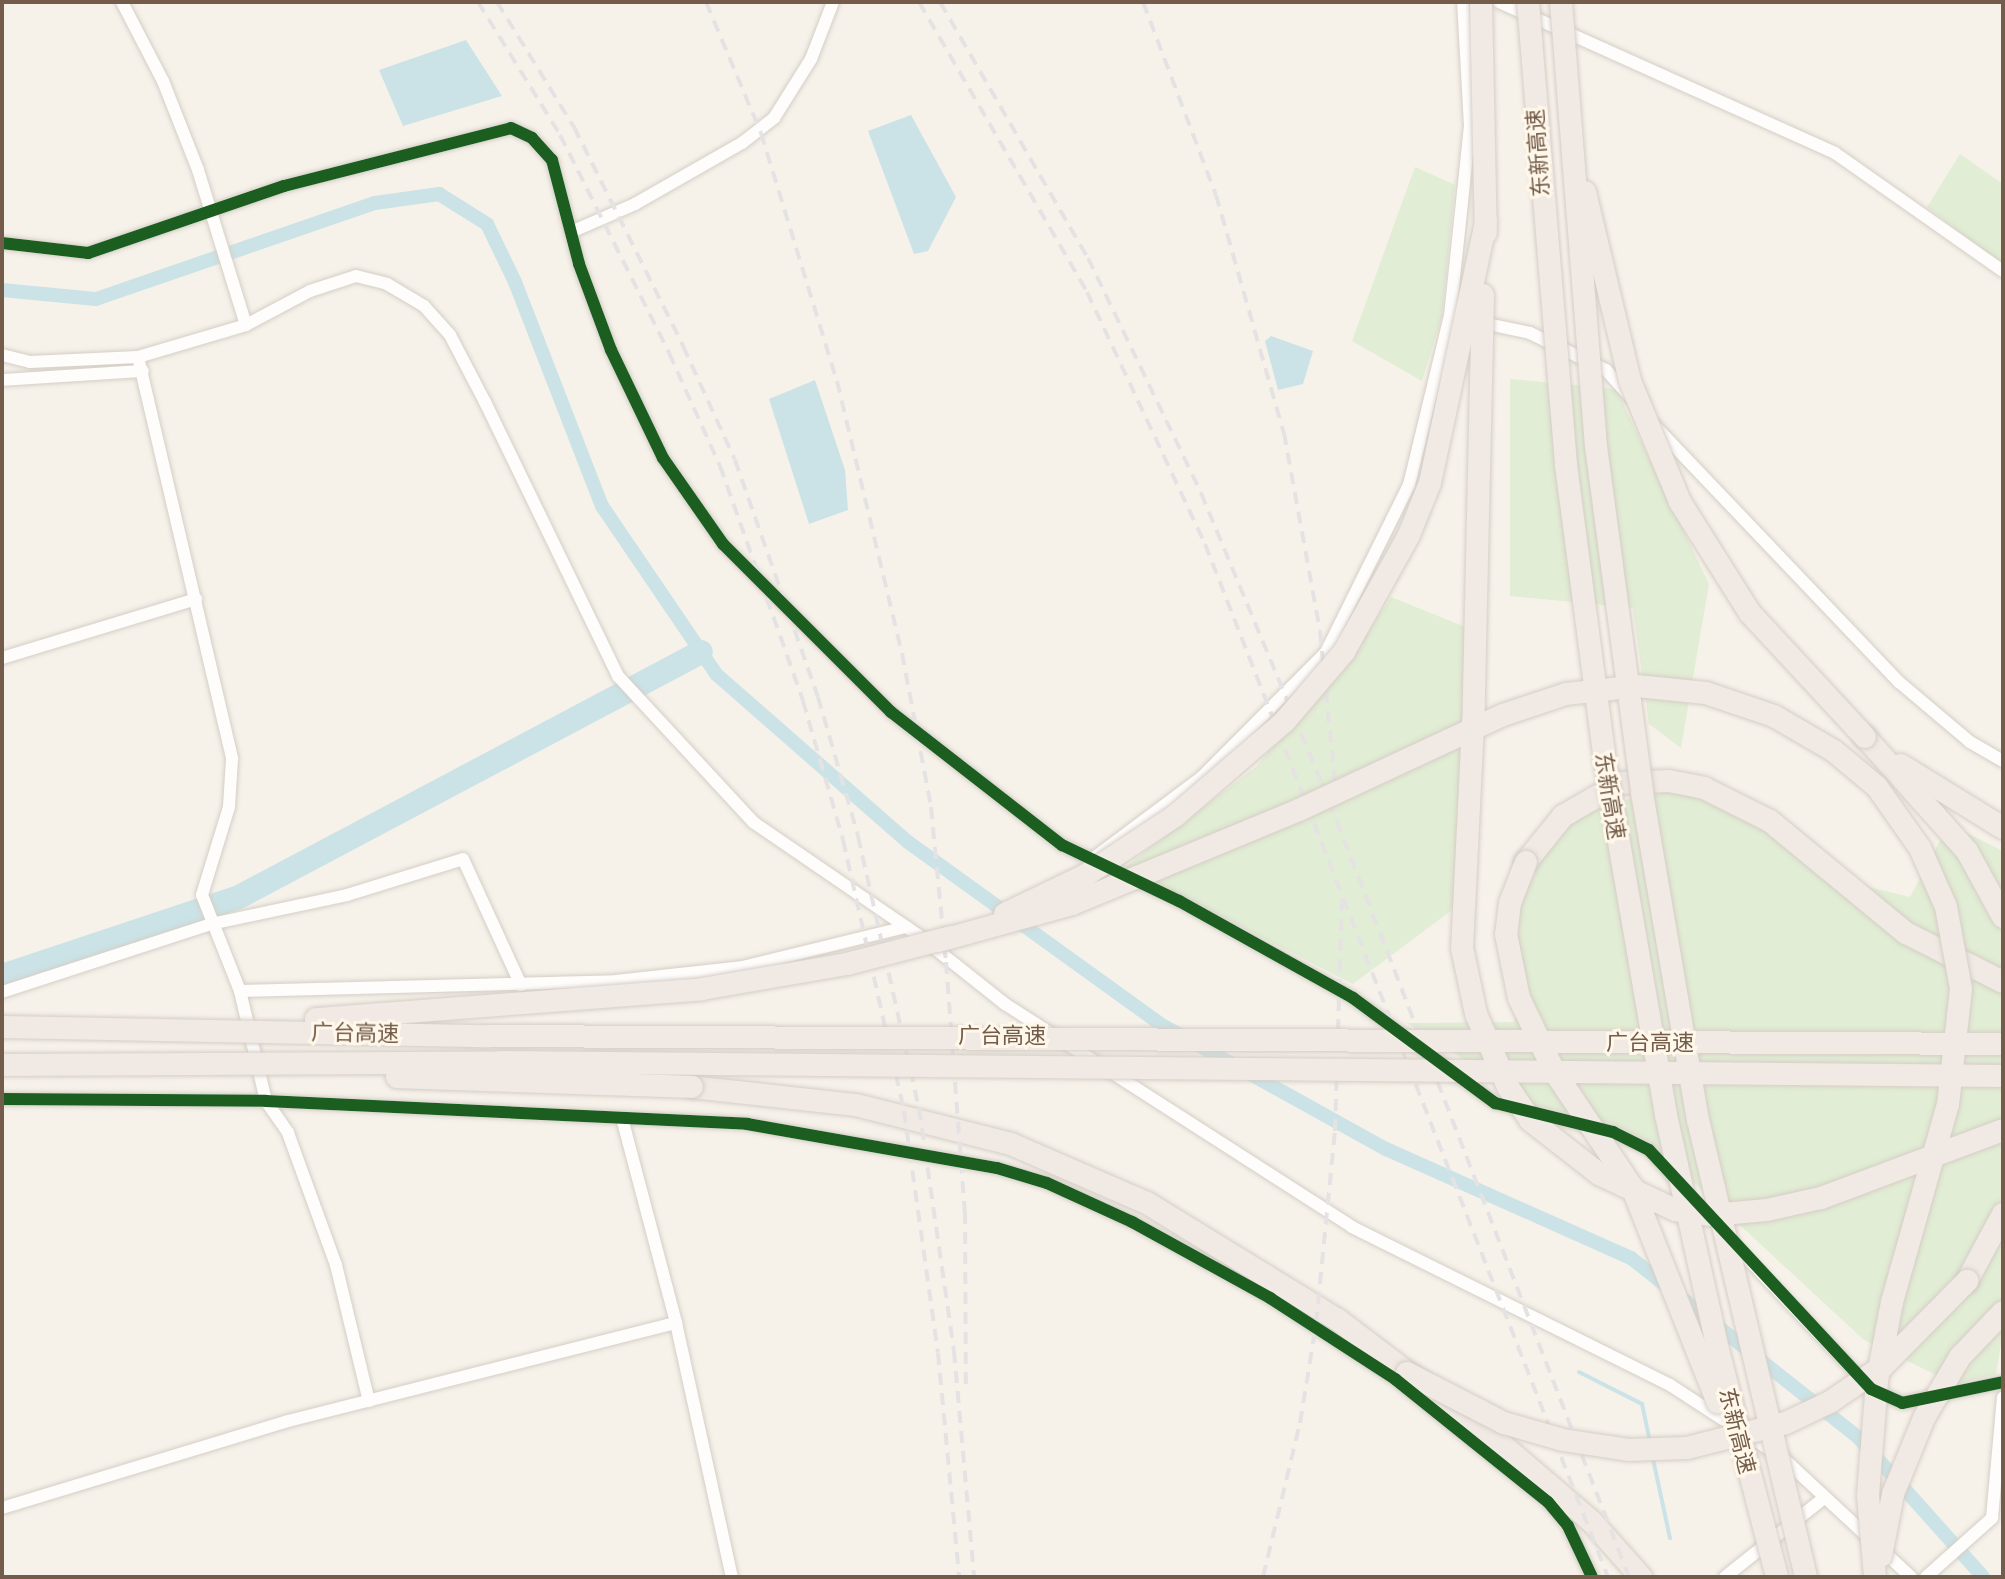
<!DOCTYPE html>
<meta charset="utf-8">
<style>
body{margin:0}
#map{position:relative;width:2005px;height:1579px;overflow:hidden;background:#f6f2ea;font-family:"Asap Condensed","Noto Sans SC",sans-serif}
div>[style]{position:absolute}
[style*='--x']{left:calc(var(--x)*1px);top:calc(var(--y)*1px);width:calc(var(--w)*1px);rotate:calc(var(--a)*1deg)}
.green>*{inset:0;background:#e1edd4}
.water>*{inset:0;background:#cbe3e6}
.stream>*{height:4px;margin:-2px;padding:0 2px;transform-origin:2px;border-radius:2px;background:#cbe3e6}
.canal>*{height:14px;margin:-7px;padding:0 7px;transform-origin:7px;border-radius:7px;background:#cbe3e6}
.river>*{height:24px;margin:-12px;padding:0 12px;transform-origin:12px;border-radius:12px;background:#cbe3e6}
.roads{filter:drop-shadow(0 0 2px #d4cec6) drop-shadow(0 0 2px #d4cec6)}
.minor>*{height:12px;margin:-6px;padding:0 6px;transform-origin:6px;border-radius:6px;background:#fefdfc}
.motorway>*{height:22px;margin:-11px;padding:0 11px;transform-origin:11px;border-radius:11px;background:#f0e9e4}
.rail>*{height:4px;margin-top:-2px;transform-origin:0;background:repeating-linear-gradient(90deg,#e5e2e4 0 12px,transparent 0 20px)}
.bridges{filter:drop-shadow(0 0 2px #d5cdc6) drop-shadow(0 0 2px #d5cdc6)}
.motorway-bridge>*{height:22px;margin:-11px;padding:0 11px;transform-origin:11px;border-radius:11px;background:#f0e9e4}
.cycleway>*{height:12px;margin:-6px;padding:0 6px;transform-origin:6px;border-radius:6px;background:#1b5e20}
span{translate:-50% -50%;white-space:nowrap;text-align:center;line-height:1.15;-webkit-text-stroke:6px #fff8ea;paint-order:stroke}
.street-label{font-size:22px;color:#745c4a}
.frame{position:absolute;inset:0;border:4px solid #745c4a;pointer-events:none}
</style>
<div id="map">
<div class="green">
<div style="clip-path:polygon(1960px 154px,2003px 184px,2003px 265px,1927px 207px)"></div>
<div style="clip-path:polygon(1415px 167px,1455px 185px,1442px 316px,1422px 381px,1352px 341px)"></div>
<div style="clip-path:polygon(1510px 379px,1616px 389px,1709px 584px,1681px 748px,1649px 724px,1633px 608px,1510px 596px)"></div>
<div style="clip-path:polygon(1391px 597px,1485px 635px,1456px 907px,1353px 984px,1125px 867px,1256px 767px,1358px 646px)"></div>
<div style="clip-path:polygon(1676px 790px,1749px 817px,1816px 874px,1910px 897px,1949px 824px,2003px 851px,2003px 1332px,1996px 1374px,1955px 1384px,1864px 1340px,1650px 1142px,1612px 1123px,1535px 1105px,1407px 1023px,1515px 1022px,1519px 903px,1554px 836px,1593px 806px)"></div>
</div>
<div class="water">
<div style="clip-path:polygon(466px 40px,502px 96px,403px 126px,379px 70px)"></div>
<div style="clip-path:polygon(911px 115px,956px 197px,928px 251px,914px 254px,868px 131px)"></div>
<div style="clip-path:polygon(1271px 336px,1313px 351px,1303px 384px,1278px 390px,1265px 341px)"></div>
<div style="clip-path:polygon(815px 380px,845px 470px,848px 510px,809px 524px,769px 399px)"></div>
</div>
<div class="stream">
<div style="--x:1579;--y:1372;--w:71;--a:26.9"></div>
<div style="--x:1642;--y:1404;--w:39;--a:78"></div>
<div style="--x:1653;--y:1459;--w:81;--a:77.9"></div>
</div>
<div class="canal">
<div style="--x:2;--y:290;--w:94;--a:5.5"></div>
<div style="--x:96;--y:299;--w:295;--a:-19"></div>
<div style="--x:375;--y:203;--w:65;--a:-8"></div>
<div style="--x:439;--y:194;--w:57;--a:32"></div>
<div style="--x:487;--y:224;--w:64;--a:64.2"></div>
<div style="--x:515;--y:282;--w:240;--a:68.8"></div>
<div style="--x:602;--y:506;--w:203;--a:55.8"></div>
<div style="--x:716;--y:674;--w:255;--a:41.2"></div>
<div style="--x:908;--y:842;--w:313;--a:35.8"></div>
<div style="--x:1162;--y:1025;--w:256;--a:29"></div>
<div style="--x:1386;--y:1149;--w:268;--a:24"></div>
<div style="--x:1631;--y:1258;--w:289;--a:38.3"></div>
<div style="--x:1858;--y:1437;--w:188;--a:48.2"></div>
</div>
<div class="river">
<div style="--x:2;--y:976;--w:248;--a:-18.4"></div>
<div style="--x:237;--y:898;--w:525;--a:-27.93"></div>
</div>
<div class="roads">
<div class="minor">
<div style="--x:122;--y:2;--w:89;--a:62.6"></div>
<div style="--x:163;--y:81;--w:96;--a:68.5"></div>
<div style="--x:198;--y:170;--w:162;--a:72.8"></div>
<div style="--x:1499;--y:2;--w:368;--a:24.2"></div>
<div style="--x:1835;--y:153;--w:205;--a:35.1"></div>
<div style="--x:571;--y:232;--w:70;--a:-23.6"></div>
<div style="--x:635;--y:204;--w:123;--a:-29.7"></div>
<div style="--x:742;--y:143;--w:41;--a:-38"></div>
<div style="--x:774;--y:118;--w:70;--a:-57.9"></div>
<div style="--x:811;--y:59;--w:61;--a:-68.9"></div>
<div style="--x:2;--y:243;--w:87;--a:6.6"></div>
<div style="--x:88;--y:253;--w:207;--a:-18.9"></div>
<div style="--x:284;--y:186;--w:234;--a:-14.3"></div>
<div style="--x:511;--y:128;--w:23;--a:25"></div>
<div style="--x:532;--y:138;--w:30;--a:48"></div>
<div style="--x:552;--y:160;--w:107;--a:75.4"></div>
<div style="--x:579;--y:264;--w:92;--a:69.6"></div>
<div style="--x:611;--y:350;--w:120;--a:64.3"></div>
<div style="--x:663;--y:458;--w:105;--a:55.1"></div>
<div style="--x:723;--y:544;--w:238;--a:45"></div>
<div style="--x:891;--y:712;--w:217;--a:37.9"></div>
<div style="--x:1062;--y:845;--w:130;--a:25.6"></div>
<div style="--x:1179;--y:901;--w:199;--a:29.1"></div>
<div style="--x:1353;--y:998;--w:177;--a:36.5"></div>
<div style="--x:1495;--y:1103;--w:122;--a:13.8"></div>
<div style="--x:1613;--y:1132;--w:40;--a:26.6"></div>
<div style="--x:1649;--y:1150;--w:40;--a:48"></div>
<div style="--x:1478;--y:322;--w:53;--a:11.9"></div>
<div style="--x:1530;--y:333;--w:85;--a:26"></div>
<div style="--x:1606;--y:370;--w:36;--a:48"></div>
<div style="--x:2;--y:355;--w:29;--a:14"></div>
<div style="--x:30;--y:362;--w:108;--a:-2.7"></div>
<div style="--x:138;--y:357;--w:113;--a:-16.5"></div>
<div style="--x:246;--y:325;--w:72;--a:-28"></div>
<div style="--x:310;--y:291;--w:48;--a:-18.1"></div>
<div style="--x:356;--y:276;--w:32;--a:14"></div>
<div style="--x:387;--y:284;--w:43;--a:30.7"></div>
<div style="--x:424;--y:306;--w:39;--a:48"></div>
<div style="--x:450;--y:335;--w:76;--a:62.4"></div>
<div style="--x:485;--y:402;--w:305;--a:64.1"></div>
<div style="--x:618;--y:676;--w:199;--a:47.2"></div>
<div style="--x:753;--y:822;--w:200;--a:34.4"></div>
<div style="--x:918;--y:935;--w:111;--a:38.4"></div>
<div style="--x:1005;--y:1004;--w:412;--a:32.7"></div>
<div style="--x:1352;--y:1227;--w:355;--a:26.4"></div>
<div style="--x:1670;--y:1385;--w:136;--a:33"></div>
<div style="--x:1784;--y:1459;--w:173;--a:42.9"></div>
<div style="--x:138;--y:357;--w:413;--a:76.8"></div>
<div style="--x:232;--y:759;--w:48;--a:93.6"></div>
<div style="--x:229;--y:807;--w:92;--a:107.1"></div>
<div style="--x:202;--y:895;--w:103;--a:68.4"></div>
<div style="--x:240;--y:991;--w:113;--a:76.7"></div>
<div style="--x:266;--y:1101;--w:39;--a:55"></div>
<div style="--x:288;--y:1133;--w:140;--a:70"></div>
<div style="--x:336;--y:1265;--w:140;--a:76.4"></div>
<div style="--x:2;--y:380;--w:141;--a:-3.7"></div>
<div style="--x:1655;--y:426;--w:354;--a:46.4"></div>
<div style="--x:1899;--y:682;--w:93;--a:40.2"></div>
<div style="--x:1970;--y:742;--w:38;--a:30"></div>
<div style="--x:2;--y:658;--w:203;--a:-16.9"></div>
<div style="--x:1095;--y:857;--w:134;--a:-36.8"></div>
<div style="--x:1202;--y:777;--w:176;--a:-45.2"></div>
<div style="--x:1326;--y:652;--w:186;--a:-63.6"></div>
<div style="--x:1409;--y:485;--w:174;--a:-76.4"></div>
<div style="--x:1450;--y:316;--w:191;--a:-84"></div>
<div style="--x:1470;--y:126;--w:124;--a:-93.2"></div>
<div style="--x:240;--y:991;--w:376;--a:-1.5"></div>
<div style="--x:616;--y:981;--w:128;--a:-6.3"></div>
<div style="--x:743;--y:967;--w:168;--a:-13.8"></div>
<div style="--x:2;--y:992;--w:220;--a:-18"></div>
<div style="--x:211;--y:924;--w:139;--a:-12"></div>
<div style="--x:347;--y:895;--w:121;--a:-17.2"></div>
<div style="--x:463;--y:859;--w:139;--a:65.3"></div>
<div style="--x:2;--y:1099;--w:264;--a:0.4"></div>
<div style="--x:266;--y:1101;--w:482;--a:2.7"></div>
<div style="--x:747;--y:1124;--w:254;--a:10"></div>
<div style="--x:997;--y:1168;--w:52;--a:16.7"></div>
<div style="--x:1047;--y:1183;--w:94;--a:24.6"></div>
<div style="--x:1132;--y:1222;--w:158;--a:28.8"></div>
<div style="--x:1270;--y:1298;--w:149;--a:32.9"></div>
<div style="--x:1395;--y:1379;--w:196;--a:38.8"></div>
<div style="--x:1548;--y:1502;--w:31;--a:50"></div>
<div style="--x:1568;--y:1526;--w:56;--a:64.8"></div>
<div style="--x:622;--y:1118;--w:212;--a:75.2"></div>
<div style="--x:676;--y:1323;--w:260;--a:77.6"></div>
<div style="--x:1731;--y:1241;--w:204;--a:46.6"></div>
<div style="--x:1871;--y:1389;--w:34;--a:24"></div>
<div style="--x:1902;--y:1403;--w:103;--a:-11.7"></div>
<div style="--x:2;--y:1508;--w:299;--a:-16.9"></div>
<div style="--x:288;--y:1421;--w:400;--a:-14.2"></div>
<div style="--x:1725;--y:1577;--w:127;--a:-38.6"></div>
<div style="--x:1926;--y:1577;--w:89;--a:-41.8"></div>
<div style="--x:1992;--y:1518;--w:121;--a:-84.8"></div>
</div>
<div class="motorway">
<div style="--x:1865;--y:737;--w:153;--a:48.2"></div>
<div style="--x:1967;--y:851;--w:75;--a:61.4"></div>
<div style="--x:1901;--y:765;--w:120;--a:31.7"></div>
<div style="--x:1526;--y:862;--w:59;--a:-51.2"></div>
<div style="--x:1563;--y:816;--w:66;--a:-30.1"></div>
<div style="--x:1620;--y:783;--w:49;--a:-2.3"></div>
<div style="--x:1669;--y:781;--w:36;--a:11"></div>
<div style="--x:1704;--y:788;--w:74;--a:26.6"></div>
<div style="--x:1770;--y:821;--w:176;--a:39.5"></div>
<div style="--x:1906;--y:933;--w:109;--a:26.8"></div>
<div style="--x:692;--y:1087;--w:165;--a:6.3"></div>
<div style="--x:856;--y:1105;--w:160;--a:14.1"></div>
<div style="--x:1011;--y:1144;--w:148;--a:23.5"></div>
<div style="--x:1147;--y:1203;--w:224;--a:31.5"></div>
<div style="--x:1338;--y:1320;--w:202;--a:37.2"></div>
<div style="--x:1499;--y:1442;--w:123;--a:40.7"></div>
<div style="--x:1592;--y:1522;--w:74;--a:48.3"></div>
<div style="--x:1967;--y:1281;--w:76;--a:-61.8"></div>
</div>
</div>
<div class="rail">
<div style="--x:478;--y:2;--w:156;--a:58.3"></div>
<div style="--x:560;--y:135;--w:244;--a:63.4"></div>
<div style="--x:669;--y:353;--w:124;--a:65.7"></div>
<div style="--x:720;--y:466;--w:249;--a:70.5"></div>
<div style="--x:803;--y:701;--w:145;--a:73.9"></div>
<div style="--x:843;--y:840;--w:278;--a:77.3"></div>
<div style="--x:904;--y:1111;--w:244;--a:82"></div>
<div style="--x:938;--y:1353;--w:225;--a:84.6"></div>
<div style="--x:497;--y:2;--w:147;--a:58.4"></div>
<div style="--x:574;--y:127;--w:245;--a:63.5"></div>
<div style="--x:683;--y:346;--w:125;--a:65.5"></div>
<div style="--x:735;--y:460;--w:251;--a:70.7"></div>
<div style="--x:818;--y:697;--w:145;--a:73.9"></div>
<div style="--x:858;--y:836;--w:279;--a:77.4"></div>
<div style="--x:919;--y:1108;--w:246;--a:81.8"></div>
<div style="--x:954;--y:1351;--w:227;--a:84.9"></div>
<div style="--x:706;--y:2;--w:142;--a:67.2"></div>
<div style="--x:761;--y:133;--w:259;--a:73"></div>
<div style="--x:837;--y:381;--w:280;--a:76.6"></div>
<div style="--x:902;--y:653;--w:157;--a:79.3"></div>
<div style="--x:931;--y:807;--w:156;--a:84.5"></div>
<div style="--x:946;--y:962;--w:251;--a:85.7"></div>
<div style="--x:965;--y:1212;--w:176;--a:89.7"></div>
<div style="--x:919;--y:2;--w:335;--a:59.9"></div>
<div style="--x:1087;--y:292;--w:278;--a:64.9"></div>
<div style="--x:1205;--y:544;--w:1109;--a:68.69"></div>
<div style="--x:940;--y:2;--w:296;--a:60"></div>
<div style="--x:1088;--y:258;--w:261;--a:64.3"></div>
<div style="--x:1201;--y:493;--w:314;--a:67.4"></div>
<div style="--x:1322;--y:783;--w:851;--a:68.86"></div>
<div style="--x:1143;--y:2;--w:206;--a:69.3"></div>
<div style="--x:1216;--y:195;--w:248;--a:74.1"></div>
<div style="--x:1284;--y:433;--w:201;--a:79.7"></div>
<div style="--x:1320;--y:631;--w:181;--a:84.3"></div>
<div style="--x:1263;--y:1577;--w:158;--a:-76.5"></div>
<div style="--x:1300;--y:1423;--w:100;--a:-80.8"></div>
<div style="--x:1316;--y:1324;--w:194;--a:-84.4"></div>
<div style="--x:1335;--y:1131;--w:232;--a:-88.3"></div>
</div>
<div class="bridges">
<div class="motorway-bridge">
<div style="--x:1481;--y:2;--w:231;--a:88.8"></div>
<div style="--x:1528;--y:2;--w:465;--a:85.3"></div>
<div style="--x:1566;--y:465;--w:305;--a:82.5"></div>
<div style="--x:1606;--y:767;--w:353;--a:80.2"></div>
<div style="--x:1666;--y:1115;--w:249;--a:77.5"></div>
<div style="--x:1720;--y:1358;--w:226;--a:75.4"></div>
<div style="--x:1561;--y:2;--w:445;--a:85.5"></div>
<div style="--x:1596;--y:446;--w:350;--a:82.4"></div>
<div style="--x:1642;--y:793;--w:332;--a:80.3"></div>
<div style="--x:1698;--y:1120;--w:470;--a:76.7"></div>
<div style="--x:1585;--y:192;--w:194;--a:76.6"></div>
<div style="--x:1630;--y:381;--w:131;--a:67.5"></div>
<div style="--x:1680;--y:502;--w:131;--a:57.8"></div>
<div style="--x:1750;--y:613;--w:169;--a:47.2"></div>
<div style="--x:1483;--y:295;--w:409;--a:91.3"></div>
<div style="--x:1474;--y:704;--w:244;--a:92.8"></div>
<div style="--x:1462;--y:948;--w:67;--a:78"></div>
<div style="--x:1476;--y:1014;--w:80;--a:66.3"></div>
<div style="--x:1508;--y:1087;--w:40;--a:56"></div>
<div style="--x:1530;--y:1120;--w:88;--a:38"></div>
<div style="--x:1599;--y:1174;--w:84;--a:25.3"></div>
<div style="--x:1675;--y:1210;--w:37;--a:8"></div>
<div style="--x:1712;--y:1215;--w:55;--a:-5.2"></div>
<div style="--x:1767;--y:1210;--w:55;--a:-12.5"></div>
<div style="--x:1821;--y:1198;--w:194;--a:-20.5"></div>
<div style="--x:1526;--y:862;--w:44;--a:111.3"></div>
<div style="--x:1510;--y:903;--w:31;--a:97"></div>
<div style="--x:1506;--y:934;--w:65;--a:78.5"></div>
<div style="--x:1519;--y:998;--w:81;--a:64.4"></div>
<div style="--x:1554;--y:1071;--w:140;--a:56.1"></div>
<div style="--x:1632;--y:1187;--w:232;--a:68.3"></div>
<div style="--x:1005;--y:914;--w:90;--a:-25.7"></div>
<div style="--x:1086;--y:875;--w:107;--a:-33.5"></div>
<div style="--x:1175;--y:816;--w:145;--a:-40.8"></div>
<div style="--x:1285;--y:721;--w:91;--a:-49.5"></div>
<div style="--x:1344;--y:652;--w:134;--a:-60.9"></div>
<div style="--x:1409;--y:535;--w:56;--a:-68"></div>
<div style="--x:1430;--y:483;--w:268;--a:-77.9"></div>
<div style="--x:939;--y:941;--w:138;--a:-15.5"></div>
<div style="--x:1072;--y:904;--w:246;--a:-22.5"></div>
<div style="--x:1299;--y:810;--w:225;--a:-25"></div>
<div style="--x:1503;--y:715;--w:66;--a:-18.4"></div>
<div style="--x:1566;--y:694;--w:71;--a:-6.4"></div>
<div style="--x:1637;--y:686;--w:69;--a:5.8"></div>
<div style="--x:1706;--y:693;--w:72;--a:18.7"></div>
<div style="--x:1774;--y:716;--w:69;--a:30.3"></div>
<div style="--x:1834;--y:751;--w:56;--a:39.9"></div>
<div style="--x:1877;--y:787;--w:75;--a:54.8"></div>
<div style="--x:1920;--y:848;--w:64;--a:66.2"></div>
<div style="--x:1946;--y:907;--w:83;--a:79.6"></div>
<div style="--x:1961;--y:989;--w:116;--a:96.4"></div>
<div style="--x:1948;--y:1104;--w:206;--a:105.8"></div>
<div style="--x:1892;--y:1302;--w:80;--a:100.8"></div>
<div style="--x:1877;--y:1381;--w:114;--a:94.5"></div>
<div style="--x:1868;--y:1495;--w:82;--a:85.1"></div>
<div style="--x:316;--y:1019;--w:387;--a:-4.4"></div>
<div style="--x:702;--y:989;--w:147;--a:-9.8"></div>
<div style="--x:847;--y:964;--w:107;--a:-14.6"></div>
<div style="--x:2;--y:1027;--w:485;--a:1.1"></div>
<div style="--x:487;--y:1036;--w:1516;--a:0.3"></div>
<div style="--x:2;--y:1065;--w:499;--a:-0.3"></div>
<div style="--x:501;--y:1062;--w:1502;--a:0.53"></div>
<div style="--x:397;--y:1077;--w:295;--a:1.9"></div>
<div style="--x:1407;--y:1373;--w:109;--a:27.3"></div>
<div style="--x:1504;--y:1423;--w:61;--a:16.1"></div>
<div style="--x:1563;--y:1440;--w:66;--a:8.7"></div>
<div style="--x:1628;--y:1450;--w:59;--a:-1.9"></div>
<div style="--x:1687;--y:1448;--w:102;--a:-14.2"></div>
<div style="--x:1786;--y:1423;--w:49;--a:-25.5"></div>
<div style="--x:1830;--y:1402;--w:64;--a:-34.2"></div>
<div style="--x:1883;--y:1366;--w:120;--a:-45.3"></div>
<div style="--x:1881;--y:1556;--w:63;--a:-79"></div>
<div style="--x:1893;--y:1494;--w:82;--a:-67.8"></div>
<div style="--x:1924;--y:1418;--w:71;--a:-59.5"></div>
<div style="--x:1960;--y:1357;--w:62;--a:-46.3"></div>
</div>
</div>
<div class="cycleway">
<div style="--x:2;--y:243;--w:87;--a:6.6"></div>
<div style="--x:88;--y:253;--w:207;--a:-18.9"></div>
<div style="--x:284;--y:186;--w:234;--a:-14.3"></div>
<div style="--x:511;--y:128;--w:23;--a:25"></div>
<div style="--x:532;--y:138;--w:30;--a:48"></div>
<div style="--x:552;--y:160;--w:107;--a:75.4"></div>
<div style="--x:579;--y:264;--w:92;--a:69.6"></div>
<div style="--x:611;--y:350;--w:120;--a:64.3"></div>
<div style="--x:663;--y:458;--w:105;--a:55.1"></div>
<div style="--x:723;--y:544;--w:238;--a:45"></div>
<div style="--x:891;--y:712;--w:217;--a:37.9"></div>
<div style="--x:1062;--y:845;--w:130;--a:25.6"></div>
<div style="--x:1179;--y:901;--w:199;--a:29.1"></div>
<div style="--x:1353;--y:998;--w:177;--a:36.5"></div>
<div style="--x:1495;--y:1103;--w:122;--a:13.8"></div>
<div style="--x:1613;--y:1132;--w:40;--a:26.6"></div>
<div style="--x:1649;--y:1150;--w:326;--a:47.1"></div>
<div style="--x:1871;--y:1389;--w:34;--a:24"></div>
<div style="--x:1902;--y:1403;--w:103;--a:-11.7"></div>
<div style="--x:2;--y:1099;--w:264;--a:0.4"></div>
<div style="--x:266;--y:1101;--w:482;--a:2.7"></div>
<div style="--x:747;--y:1124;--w:254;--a:10"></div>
<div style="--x:997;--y:1168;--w:52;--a:16.7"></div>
<div style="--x:1047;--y:1183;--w:94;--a:24.6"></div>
<div style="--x:1132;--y:1222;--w:158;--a:28.8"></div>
<div style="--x:1270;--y:1298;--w:149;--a:32.9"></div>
<div style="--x:1395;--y:1379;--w:196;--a:38.8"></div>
<div style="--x:1548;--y:1502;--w:31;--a:50"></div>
<div style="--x:1568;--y:1526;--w:56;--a:64.8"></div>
</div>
<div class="street-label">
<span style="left:1538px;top:153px;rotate:-94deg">东新高速</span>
<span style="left:1610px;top:796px;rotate:81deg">东新高速</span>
<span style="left:355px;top:1033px;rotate:1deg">广台高速</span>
<span style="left:1002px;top:1036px">广台高速</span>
<span style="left:1650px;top:1043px">广台高速</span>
<span style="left:1737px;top:1431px;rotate:76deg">东新高速</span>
</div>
<div class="frame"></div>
</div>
